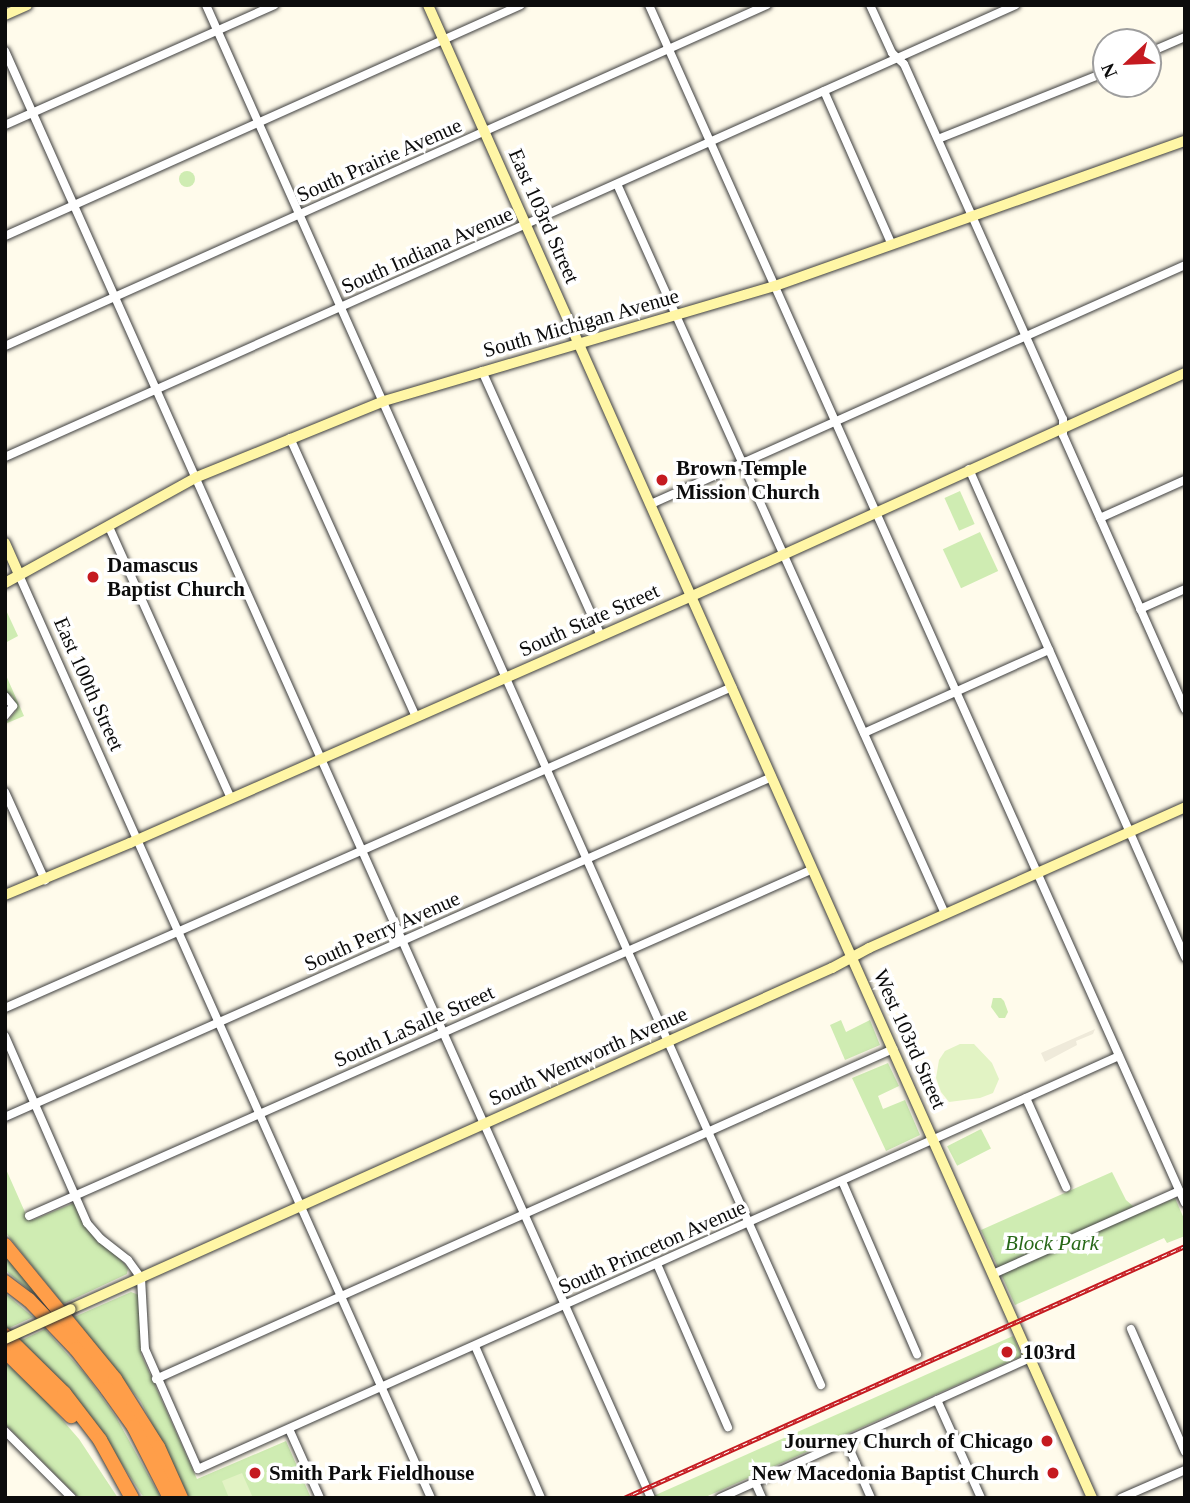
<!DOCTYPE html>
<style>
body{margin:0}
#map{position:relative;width:1190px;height:1503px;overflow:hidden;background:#fffbeb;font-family:Georgia,serif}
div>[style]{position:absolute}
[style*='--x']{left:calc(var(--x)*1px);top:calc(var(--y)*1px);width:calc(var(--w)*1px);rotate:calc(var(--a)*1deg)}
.green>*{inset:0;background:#cfecb2;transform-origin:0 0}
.round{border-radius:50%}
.pitch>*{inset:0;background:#e2f3c4}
.plaza>*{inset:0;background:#efeada}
.roads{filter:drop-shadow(0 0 2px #3f3f3f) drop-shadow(0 0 2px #3f3f3f)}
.street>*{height:8px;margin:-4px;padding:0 4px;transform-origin:4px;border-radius:4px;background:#fff}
.secondary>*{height:10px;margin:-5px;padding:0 5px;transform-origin:5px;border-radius:5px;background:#fff6a6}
.highway>*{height:14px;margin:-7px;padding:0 7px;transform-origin:7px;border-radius:7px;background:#ff9e49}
.rail>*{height:4.5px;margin-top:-2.25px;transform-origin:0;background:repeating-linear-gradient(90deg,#fff 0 5px,#c51a20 0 10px);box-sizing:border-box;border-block:2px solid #c51a20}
.bridges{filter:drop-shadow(0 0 2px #2e2e2e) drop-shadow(0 0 2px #2e2e2e)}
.secondary-bridge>*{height:10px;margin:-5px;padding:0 5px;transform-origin:5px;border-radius:5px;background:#fff6a6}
.dots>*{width:19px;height:19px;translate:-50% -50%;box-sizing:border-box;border:4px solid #fff;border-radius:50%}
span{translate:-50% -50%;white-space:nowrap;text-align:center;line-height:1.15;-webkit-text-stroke:7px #fff;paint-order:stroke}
.street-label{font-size:21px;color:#0c0c0c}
.poi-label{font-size:21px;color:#0c0c0c;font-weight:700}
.left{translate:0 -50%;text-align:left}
.right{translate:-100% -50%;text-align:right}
.park-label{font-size:21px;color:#286818;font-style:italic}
.frame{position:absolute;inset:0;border:7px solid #0c0c0c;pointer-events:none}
.north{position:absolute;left:1092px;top:28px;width:70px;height:70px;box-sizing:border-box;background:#fff;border:2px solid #9e9e9e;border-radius:50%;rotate:247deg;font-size:19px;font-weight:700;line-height:28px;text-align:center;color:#0c0c0c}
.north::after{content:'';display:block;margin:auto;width:24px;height:32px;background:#c51a20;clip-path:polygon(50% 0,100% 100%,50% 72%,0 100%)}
</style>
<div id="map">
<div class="green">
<div class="round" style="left:179px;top:171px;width:16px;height:16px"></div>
<div style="left:960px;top:491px;width:36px;height:17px;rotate:66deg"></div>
<div style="left:980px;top:532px;width:43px;height:41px;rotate:65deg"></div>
<div style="clip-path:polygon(5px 608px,18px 636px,5px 643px)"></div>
<div style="clip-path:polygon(5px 673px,24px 716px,5px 724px,16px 711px,13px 697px,5px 691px)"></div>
<div style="clip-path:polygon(993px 998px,1001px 998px,1004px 1001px,1008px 1012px,1005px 1018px,999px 1018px,991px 1007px)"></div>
<div style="clip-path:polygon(841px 1020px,846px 1032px,870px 1020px,880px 1045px,845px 1060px,830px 1025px)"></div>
<div style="clip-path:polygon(888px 1063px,899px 1086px,878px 1096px,883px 1109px,905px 1100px,920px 1135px,886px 1151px,852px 1078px)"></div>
<div style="left:981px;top:1129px;width:22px;height:38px;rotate:63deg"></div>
<div style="clip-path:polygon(5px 1167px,28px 1219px,33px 1220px,74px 1203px,90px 1232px,122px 1261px,128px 1268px,127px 1274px,63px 1304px,5px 1232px)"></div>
<div style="clip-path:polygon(1112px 1172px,1126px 1200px,1141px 1213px,1175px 1198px,1185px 1221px,1185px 1236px,1167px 1243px,1164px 1238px,1015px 1305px,981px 1230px)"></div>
<div style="clip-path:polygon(5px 1254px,36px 1293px,35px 1295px,5px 1270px)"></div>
<div style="clip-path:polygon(131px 1292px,139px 1295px,141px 1354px,197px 1479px,286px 1441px,311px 1498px,189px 1498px,141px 1402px,74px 1317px)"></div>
<div style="clip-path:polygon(5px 1293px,33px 1317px,7px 1329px)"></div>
<div style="clip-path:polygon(45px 1329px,86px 1375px,116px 1417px,161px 1498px,144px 1498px,94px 1421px,20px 1341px)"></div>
<div style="left:1013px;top:1336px;width:22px;height:393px;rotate:66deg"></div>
<div style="clip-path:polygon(5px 1362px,45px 1400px,79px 1439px,118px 1498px,79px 1498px,5px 1424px)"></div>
</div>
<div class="pitch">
<div style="clip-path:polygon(960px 1044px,974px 1044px,992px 1063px,999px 1079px,993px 1093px,980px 1098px,949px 1102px,941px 1092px,936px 1078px,939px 1060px,945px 1051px)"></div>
<div style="clip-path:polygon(242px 1473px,253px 1498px,229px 1498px,222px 1481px)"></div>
</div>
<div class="plaza">
<div style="clip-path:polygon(1095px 1029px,1093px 1034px,1076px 1041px,1077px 1045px,1045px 1062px,1041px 1053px)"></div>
</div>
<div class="roads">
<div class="street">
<div style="--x:206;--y:5;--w:1511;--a:65.98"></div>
<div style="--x:649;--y:5;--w:1312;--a:65.9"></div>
<div style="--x:870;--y:5;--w:53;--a:65.4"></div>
<div style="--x:892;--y:53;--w:16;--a:43"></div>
<div style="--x:904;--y:64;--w:389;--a:65.9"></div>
<div style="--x:1063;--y:419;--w:16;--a:90"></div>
<div style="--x:1063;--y:435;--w:300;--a:66"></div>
<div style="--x:5;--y:51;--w:1585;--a:65.94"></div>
<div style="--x:1148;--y:53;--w:40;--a:-23.4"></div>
<div style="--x:824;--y:91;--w:168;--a:66.2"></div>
<div style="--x:5;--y:125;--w:295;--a:-24"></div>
<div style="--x:938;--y:139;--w:181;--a:-21.7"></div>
<div style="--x:617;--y:184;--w:800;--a:65.8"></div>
<div style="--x:5;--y:236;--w:565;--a:-24.12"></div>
<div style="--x:5;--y:346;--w:835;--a:-24.11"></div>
<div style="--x:482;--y:371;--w:290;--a:65.8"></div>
<div style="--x:290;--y:438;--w:306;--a:65.7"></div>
<div style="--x:5;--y:457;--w:1107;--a:-24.09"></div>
<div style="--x:969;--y:469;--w:534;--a:66.12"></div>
<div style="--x:651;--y:504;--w:585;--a:-24.11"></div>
<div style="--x:1100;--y:518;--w:93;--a:-24.1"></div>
<div style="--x:109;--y:527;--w:298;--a:65.8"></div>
<div style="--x:19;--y:575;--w:1011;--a:65.95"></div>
<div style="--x:1140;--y:609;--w:49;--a:-24"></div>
<div style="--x:5;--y:696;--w:13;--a:51"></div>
<div style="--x:13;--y:706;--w:13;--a:129"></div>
<div style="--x:864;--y:733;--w:203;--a:-24.2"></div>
<div style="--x:5;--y:792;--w:97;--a:65.6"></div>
<div style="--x:5;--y:1008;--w:795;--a:-23.82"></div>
<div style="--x:5;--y:1036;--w:204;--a:66.3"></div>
<div style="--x:87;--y:1223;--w:21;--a:49"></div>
<div style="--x:101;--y:1239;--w:34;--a:38"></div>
<div style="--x:128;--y:1260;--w:22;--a:54"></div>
<div style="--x:141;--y:1278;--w:71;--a:86.8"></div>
<div style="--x:145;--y:1349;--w:131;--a:66.2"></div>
<div style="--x:198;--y:1469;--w:1009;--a:-24.15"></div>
<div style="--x:1026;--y:1098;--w:98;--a:65.8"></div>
<div style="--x:5;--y:1117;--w:839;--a:-23.91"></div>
<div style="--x:842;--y:1181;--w:189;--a:66.6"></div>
<div style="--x:29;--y:1216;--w:857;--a:-23.87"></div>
<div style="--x:657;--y:1264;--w:178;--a:66.5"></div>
<div style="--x:993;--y:1274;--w:204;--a:-24"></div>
<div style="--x:1131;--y:1329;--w:134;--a:66.3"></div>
<div style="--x:475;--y:1346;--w:166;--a:66.5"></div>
<div style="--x:156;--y:1379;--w:808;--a:-24.12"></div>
<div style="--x:937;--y:1400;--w:107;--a:65.8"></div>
<div style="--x:289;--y:1429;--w:76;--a:65.8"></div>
<div style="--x:5;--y:1431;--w:95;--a:45"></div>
<div style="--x:846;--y:1441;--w:62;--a:66.3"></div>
<div style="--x:755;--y:1482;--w:17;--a:66"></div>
<div style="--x:720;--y:1498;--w:340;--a:-24.3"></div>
<div style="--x:1121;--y:1498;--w:70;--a:-23.6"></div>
</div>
<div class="secondary">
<div style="--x:428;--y:5;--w:1634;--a:66.02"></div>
<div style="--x:5;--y:15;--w:24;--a:-24"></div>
<div style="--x:5;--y:543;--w:35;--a:66"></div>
<div style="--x:5;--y:583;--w:219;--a:-28.9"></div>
<div style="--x:197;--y:477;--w:202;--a:-22.1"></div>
<div style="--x:384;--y:401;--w:408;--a:-16.4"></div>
<div style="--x:775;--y:286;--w:435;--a:-19.5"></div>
<div style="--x:5;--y:895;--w:135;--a:-22.6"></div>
<div style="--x:130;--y:843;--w:614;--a:-23.73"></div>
<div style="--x:692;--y:596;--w:541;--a:-24.34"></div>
<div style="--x:71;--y:1309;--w:834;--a:-24.14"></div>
<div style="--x:832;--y:968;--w:42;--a:-28.4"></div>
<div style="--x:869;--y:948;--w:346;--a:-24"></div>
</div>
<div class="highway">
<div style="--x:5;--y:1245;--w:173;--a:50.6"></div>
<div style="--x:115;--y:1379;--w:80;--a:57.7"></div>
<div style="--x:158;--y:1447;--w:56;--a:65.7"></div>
<div style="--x:5;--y:1282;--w:30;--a:37"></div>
<div style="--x:29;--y:1300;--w:68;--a:46.2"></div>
<div style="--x:76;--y:1349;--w:51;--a:52.2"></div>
<div style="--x:107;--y:1389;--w:47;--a:54.6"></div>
<div style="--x:134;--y:1427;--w:80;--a:63.1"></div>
<div style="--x:5;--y:1335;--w:83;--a:44.5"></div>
<div style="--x:64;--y:1393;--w:59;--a:52.5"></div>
<div style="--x:100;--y:1440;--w:66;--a:61.1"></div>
<div style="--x:5;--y:1351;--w:93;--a:44.6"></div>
</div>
</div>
<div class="rail">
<div style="--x:624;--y:1498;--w:615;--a:-24.19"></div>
</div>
<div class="bridges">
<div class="secondary-bridge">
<div style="--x:5;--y:1339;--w:72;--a:-24.4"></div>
</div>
</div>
<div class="dots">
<div style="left:662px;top:480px;background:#c51a20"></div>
<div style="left:93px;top:577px;background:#c51a20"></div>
<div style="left:1007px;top:1352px;background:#c51a20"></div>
<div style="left:1047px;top:1441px;background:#c51a20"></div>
<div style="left:255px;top:1473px;background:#c51a20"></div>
<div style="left:1053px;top:1473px;background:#c51a20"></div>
</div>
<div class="street-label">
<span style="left:379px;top:160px;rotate:-24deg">South Prairie Avenue</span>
<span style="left:544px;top:216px;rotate:66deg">East 103rd Street</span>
<span style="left:427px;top:250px;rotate:-24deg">South Indiana Avenue</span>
<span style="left:581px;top:323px;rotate:-16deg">South Michigan Avenue</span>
<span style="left:589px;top:620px;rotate:-24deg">South State Street</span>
<span style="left:89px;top:684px;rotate:66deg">East 100th Street</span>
<span style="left:382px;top:931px;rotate:-24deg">South Perry Avenue</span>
<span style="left:414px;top:1026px;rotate:-24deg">South LaSalle Street</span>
<span style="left:910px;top:1039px;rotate:66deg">West 103rd Street</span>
<span style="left:588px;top:1056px;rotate:-24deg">South Wentworth Avenue</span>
<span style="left:652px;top:1247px;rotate:-24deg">South Princeton Avenue</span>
</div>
<div class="poi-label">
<span class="left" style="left:676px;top:480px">Brown Temple<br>Mission Church</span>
<span class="left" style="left:107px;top:577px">Damascus<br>Baptist Church</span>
<span class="left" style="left:1023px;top:1352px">103rd</span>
<span class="right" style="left:1033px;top:1441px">Journey Church of Chicago</span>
<span class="left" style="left:269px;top:1473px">Smith Park Fieldhouse</span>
<span class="right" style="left:1039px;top:1473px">New Macedonia Baptist Church</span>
</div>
<div class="park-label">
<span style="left:1052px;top:1243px">Block Park</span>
</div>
<div class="frame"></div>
<div class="north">N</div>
</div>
